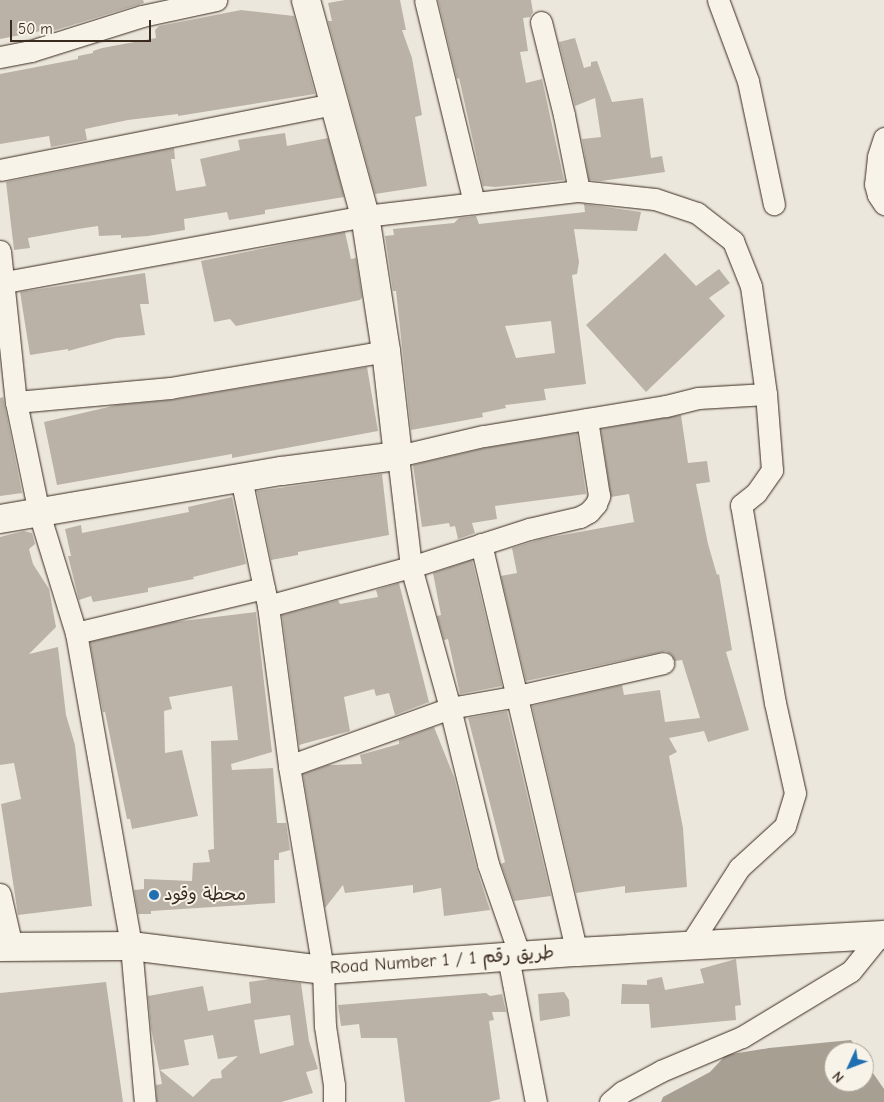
<!DOCTYPE html>
<meta charset="utf-8">
<style>
body{margin:0}
#map{position:relative;width:884px;height:1102px;overflow:hidden;background:#ece7dc;font-family:"Comic Neue","Playpen Sans Arabic",sans-serif}
div>[style]{position:absolute}
[style*='--x']{left:calc(var(--x)*1px);top:calc(var(--y)*1px);width:calc(var(--w)*1px);rotate:calc(var(--a)*1deg)}
.water>*{inset:0;background:#a89f93}
.building>*{inset:0;background:#bab2a7}
.roads{filter:drop-shadow(0 0 1px #3b2a1e) drop-shadow(0 0 1px #3b2a1e)}
.street>*{height:21px;margin:-10.5px;padding:0 10.5px;transform-origin:10.5px;border-radius:10.5px;background:#f7f3e8}
.secondary>*{height:28px;margin:-14px;padding:0 14px;transform-origin:14px;border-radius:14px;background:#f7f3e8}
.highway>*{height:28px;margin:-14px;padding:0 14px;transform-origin:14px;border-radius:14px;background:#f7f3e8}
.dots>*{width:14px;height:14px;translate:-50% -50%;box-sizing:border-box;border:2px solid #f7f3e8;border-radius:50%}
span{translate:-50% -50%;white-space:nowrap;text-align:center;line-height:1.15;-webkit-text-stroke:4px #f7f3e8;paint-order:stroke}
.poi-label{font-size:18px;color:#3b2a1e}
.left{translate:0 -50%;text-align:left}
.street-label{font-size:18px;color:#3b2a1e}
.north{position:absolute;left:824px;top:1042px;width:50px;height:50px;box-sizing:border-box;background:#f7f3e8;border:1px solid #aca397;border-radius:50%;rotate:227deg;font-size:14px;font-weight:700;line-height:20px;text-align:center;color:#3b2a1e}
.north::after{content:'';display:block;margin:auto;width:18px;height:22px;background:#1f6fb2;clip-path:polygon(50% 0,100% 100%,50% 72%,0 100%)}
.scale{position:absolute;left:10px;top:20px;width:141px;height:22px;box-sizing:border-box;border:2px solid #3b2a1e;border-top:0;padding-left:6px;font-size:15px;line-height:18px;white-space:nowrap;color:#3b2a1e;-webkit-text-stroke:4px #f7f3e8;paint-order:stroke}
</style>
<div id="map">
<div class="water">
<div style="clip-path:polygon(851px 1040px,859px 1052px,834px 1052px,834px 1082px,864px 1082px,864px 1060px,884px 1089px,884px 1102px,661px 1102px,663px 1097px,710px 1072px,726px 1055px,769px 1048px)"></div>
</div>
<div class="building">
<div style="clip-path:polygon(0 0,143px 0,144px 3px,46px 33px,46px 30px,0 39px)"></div>
<div style="clip-path:polygon(345px 0,400px 0,406px 30px,402px 30px,412px 58px,422px 115px,415px 117px,427px 186px,375px 194px,328px 21px,332px 21px,328px 3px)"></div>
<div style="clip-path:polygon(438px 0,531px 0,533px 12px,530px 17px,523px 18px,528px 51px,520px 52px,526px 83px,542px 79px,564px 180px,495px 187px,483px 186px,459px 78px,457px 79px)"></div>
<div style="clip-path:polygon(241px 10px,294px 16px,315px 94px,178px 116px,178px 114px,128px 120px,85px 129px,87px 140px,51px 147px,49px 136px,0 144px,0 74px,78px 59px,78px 56px,93px 53px,93px 51px,102px 48px,156px 38px,155px 30px,159px 26px)"></div>
<div style="clip-path:polygon(575px 38px,584px 68px,591px 66px,591px 62px,597px 61px,612px 102px,643px 98px,651px 158px,662px 156px,665px 172px,601px 181px,589px 180px,582px 139px,601px 137px,595px 98px,575px 106px,559px 42px)"></div>
<div style="clip-path:polygon(285px 133px,287px 146px,328px 138px,344px 197px,265px 210px,265px 214px,229px 220px,227px 212px,184px 219px,185px 230px,148px 236px,121px 238px,121px 235px,99px 236px,98px 226px,78px 229px,28px 238px,30px 248px,14px 250px,6px 182px,174px 148px,175px 159px,171px 159px,176px 191px,206px 186px,200px 159px,240px 150px,238px 140px)"></div>
<div style="clip-path:polygon(evenodd,584px 204px,641px 212px,637px 231px,574px 229px,579px 262px,577px 274px,572px 275px,586px 384px,544px 389px,546px 400px,505px 405px,506px 408px,482px 413px,483px 417px,411px 430px,396px 291px,393px 291px,385px 236px,394px 235px,393px 229px,454px 223px,459px 218px,476px 216px,479px 224px,585px 212px,584px 204px,551px 321px,555px 353px,516px 358px,505px 326px,551px 321px)"></div>
<div style="clip-path:polygon(345px 232px,351px 259px,356px 258px,362px 297px,360px 300px,236px 326px,230px 319px,214px 322px,201px 261px)"></div>
<div style="clip-path:polygon(665px 253px,696px 286px,719px 269px,730px 283px,709px 298px,725px 316px,646px 392px,586px 325px)"></div>
<div style="clip-path:polygon(145px 273px,149px 304px,140px 304px,145px 335px,116px 338px,68px 351px,68px 349px,30px 355px,20px 292px)"></div>
<div style="clip-path:polygon(367px 367px,378px 431px,232px 458px,232px 454px,57px 485px,44px 422px,117px 405px,172px 400px)"></div>
<div style="clip-path:polygon(3px 397px,22px 493px,0 496px,0 398px)"></div>
<div style="clip-path:polygon(681px 415px,688px 463px,707px 461px,710px 482px,696px 484px,708px 544px,717px 575px,719px 574px,732px 650px,726px 652px,749px 730px,708px 742px,704px 731px,669px 738px,677px 752px,669px 756px,683px 828px,687px 887px,625px 893px,625px 886px,576px 893px,532px 706px,622px 685px,624px 695px,660px 690px,665px 722px,700px 718px,682px 660px,675px 661px,672px 655px,666px 651px,526px 681px,501px 576px,517px 573px,512px 548px,541px 539px,634px 522px,629px 494px,611px 497px,601px 429px)"></div>
<div style="clip-path:polygon(577px 433px,586px 494px,495px 506px,497px 519px,472px 523px,475px 533px,458px 539px,455px 526px,450px 527px,449px 523px,422px 527px,413px 465px,485px 448px)"></div>
<div style="clip-path:polygon(382px 474px,389px 535px,298px 552px,298px 555px,271px 560px,257px 491px)"></div>
<div style="clip-path:polygon(232px 497px,246px 564px,193px 577px,194px 579px,148px 588px,148px 592px,93px 602px,91px 596px,79px 600px,68px 556px,71px 556px,65px 529px,81px 525px,82px 533px,189px 512px,188px 507px)"></div>
<div style="clip-path:polygon(24px 531px,32px 533px,35px 544px,29px 549px,33px 564px,49px 589px,56px 627px,29px 654px,58px 647px,66px 715px,75px 745px,92px 906px,18px 915px,1px 804px,21px 799px,14px 763px,0 765px,0 537px)"></div>
<div style="clip-path:polygon(472px 560px,502px 686px,460px 694px,448px 639px,444px 640px,437px 616px,441px 615px,433px 573px)"></div>
<div style="clip-path:polygon(399px 583px,429px 702px,395px 715px,389px 693px,376px 696px,374px 689px,344px 697px,350px 731px,299px 745px,282px 615px,338px 600px,340px 604px,378px 597px,376px 590px)"></div>
<div style="clip-path:polygon(256px 612px,272px 752px,231px 764px,232px 770px,273px 768px,277px 823px,286px 823px,290px 850px,279px 853px,279px 860px,274px 860px,275px 903px,151px 911px,151px 914px,138px 914px,134px 890px,144px 889px,144px 879px,192px 881px,193px 863px,210px 862px,208px 850px,214px 849px,211px 741px,238px 740px,232px 686px,169px 697px,172px 709px,164px 711px,165px 753px,182px 750px,198px 816px,132px 829px,130px 819px,127px 819px,105px 712px,103px 712px,90px 642px,174px 622px)"></div>
<div style="clip-path:polygon(507px 711px,551px 896px,514px 901px,501px 864px,505px 862px,468px 718px)"></div>
<div style="clip-path:polygon(434px 727px,454px 777px,476px 867px,490px 910px,444px 916px,441px 888px,413px 893px,413px 885px,345px 893px,343px 885px,325px 908px,303px 774px,328px 765px,362px 764px,360px 755px,399px 744px,399px 740px)"></div>
<div style="clip-path:polygon(736px 959px,741px 1005px,735px 1006px,736px 1020px,651px 1028px,649px 1004px,621px 1004px,622px 984px,647px 985px,647px 980px,662px 977px,665px 990px,704px 983px,700px 969px)"></div>
<div style="clip-path:polygon(evenodd,270px 979px,301px 983px,309px 1041px,318px 1069px,306px 1072px,313px 1093px,281px 1102px,157px 1102px,156px 1085px,162px 1084px,151px 1028px,148px 996px,203px 986px,208px 1011px,251px 1003px,249px 982px,270px 979px,290px 1015px,294px 1045px,260px 1054px,254px 1020px,290px 1015px,270px 979px,213px 1035px,218px 1059px,238px 1056px,221px 1071px,222px 1078px,212px 1079px,193px 1097px,160px 1070px,189px 1065px,184px 1040px,213px 1035px)"></div>
<div style="clip-path:polygon(106px 982px,123px 1102px,0 1102px,0 993px)"></div>
<div style="clip-path:polygon(564px 992px,569px 1000px,570px 1016px,540px 1021px,538px 994px)"></div>
<div style="clip-path:polygon(486px 993px,490px 996px,502px 994px,506px 1012px,492px 1012px,494px 1020px,489px 1021px,500px 1099px,489px 1102px,405px 1102px,397px 1038px,361px 1038px,359px 1024px,341px 1026px,338px 1005px)"></div>
</div>
<div class="roads">
<div class="street">
<div style="--x:425;--y:0;--w:209;--a:76.4"></div>
<div style="--x:718;--y:0;--w:86;--a:69.7"></div>
<div style="--x:748;--y:81;--w:126;--a:78.1"></div>
<div style="--x:541;--y:22;--w:96;--a:76.1"></div>
<div style="--x:564;--y:115;--w:77;--a:78.8"></div>
<div style="--x:0;--y:57;--w:32;--a:-11"></div>
<div style="--x:31;--y:51;--w:116;--a:-17.5"></div>
<div style="--x:142;--y:16;--w:76;--a:-12.2"></div>
<div style="--x:884;--y:138;--w:20;--a:108"></div>
<div style="--x:878;--y:157;--w:27;--a:96"></div>
<div style="--x:875;--y:184;--w:11;--a:75"></div>
<div style="--x:878;--y:195;--w:11;--a:56"></div>
<div style="--x:0;--y:170;--w:340;--a:-11.2"></div>
<div style="--x:0;--y:251;--w:152;--a:84"></div>
<div style="--x:16;--y:402;--w:113;--a:78.3"></div>
<div style="--x:39;--y:513;--w:126;--a:72.9"></div>
<div style="--x:76;--y:633;--w:318;--a:80"></div>
<div style="--x:131;--y:946;--w:157;--a:84.9"></div>
<div style="--x:0;--y:283;--w:371;--a:-10.4"></div>
<div style="--x:365;--y:216;--w:215;--a:-6.7"></div>
<div style="--x:579;--y:191;--w:76;--a:6"></div>
<div style="--x:655;--y:199;--w:44;--a:18.4"></div>
<div style="--x:697;--y:213;--w:46;--a:37.9"></div>
<div style="--x:733;--y:241;--w:48;--a:68.2"></div>
<div style="--x:751;--y:286;--w:109;--a:82.1"></div>
<div style="--x:766;--y:394;--w:68;--a:176.6"></div>
<div style="--x:698;--y:398;--w:34;--a:166"></div>
<div style="--x:665;--y:406;--w:184;--a:170.6"></div>
<div style="--x:483;--y:436;--w:87;--a:166.8"></div>
<div style="--x:398;--y:456;--w:112;--a:83.3"></div>
<div style="--x:411;--y:567;--w:146;--a:74.5"></div>
<div style="--x:450;--y:708;--w:161;--a:76.3"></div>
<div style="--x:488;--y:864;--w:97;--a:70.8"></div>
<div style="--x:16;--y:402;--w:155;--a:-5.2"></div>
<div style="--x:170;--y:388;--w:219;--a:-9.7"></div>
<div style="--x:241;--y:478;--w:112;--a:78.2"></div>
<div style="--x:481;--y:544;--w:419;--a:76.8"></div>
<div style="--x:268;--y:606;--w:161;--a:82.5"></div>
<div style="--x:289;--y:766;--w:207;--a:80.5"></div>
<div style="--x:323;--y:970;--w:56;--a:88"></div>
<div style="--x:325;--y:1026;--w:60;--a:81.3"></div>
<div style="--x:334;--y:1085;--w:17;--a:90"></div>
<div style="--x:76;--y:633;--w:193;--a:-13.5"></div>
<div style="--x:264;--y:588;--w:18;--a:77"></div>
<div style="--x:268;--y:606;--w:148;--a:-15.3"></div>
<div style="--x:411;--y:567;--w:124;--a:-17.9"></div>
<div style="--x:529;--y:529;--w:52;--a:-13.2"></div>
<div style="--x:580;--y:517;--w:10;--a:-29"></div>
<div style="--x:589;--y:512;--w:11;--a:-49"></div>
<div style="--x:596;--y:504;--w:9;--a:-69"></div>
<div style="--x:599;--y:496;--w:78;--a:-98.9"></div>
<div style="--x:289;--y:766;--w:171;--a:-19.8"></div>
<div style="--x:450;--y:708;--w:69;--a:-10"></div>
<div style="--x:518;--y:696;--w:149;--a:-12.8"></div>
<div style="--x:0;--y:894;--w:54;--a:77.2"></div>
<div style="--x:689;--y:946;--w:93;--a:-57.3"></div>
<div style="--x:739;--y:868;--w:62;--a:-42.4"></div>
<div style="--x:785;--y:826;--w:34;--a:-73"></div>
<div style="--x:795;--y:793;--w:92;--a:-102.5"></div>
<div style="--x:775;--y:703;--w:201;--a:-99.7"></div>
<div style="--x:741;--y:505;--w:19;--a:-39"></div>
<div style="--x:756;--y:493;--w:28;--a:-55"></div>
<div style="--x:772;--y:470;--w:76;--a:-94.5"></div>
<div style="--x:508;--y:957;--w:148;--a:79.1"></div>
<div style="--x:610;--y:1102;--w:16;--a:-40"></div>
<div style="--x:622;--y:1092;--w:44;--a:-28.3"></div>
<div style="--x:661;--y:1071;--w:88;--a:-22.8"></div>
<div style="--x:742;--y:1037;--w:127;--a:-31.2"></div>
<div style="--x:851;--y:971;--w:46;--a:-51.1"></div>
</div>
<div class="secondary">
<div style="--x:0;--y:519;--w:286;--a:-9.7"></div>
<div style="--x:282;--y:471;--w:117;--a:-7.4"></div>
<div style="--x:398;--y:456;--w:106;--a:-96.5"></div>
<div style="--x:386;--y:351;--w:137;--a:-98.8"></div>
<div style="--x:365;--y:216;--w:224;--a:-105.3"></div>
</div>
<div class="highway">
<div style="--x:0;--y:947;--w:131;--a:-0.4"></div>
<div style="--x:131;--y:946;--w:193;--a:7.1"></div>
<div style="--x:323;--y:970;--w:255;--a:-4.1"></div>
<div style="--x:577;--y:952;--w:307;--a:-3.2"></div>
</div>
</div>
<div class="dots">
<div style="left:154px;top:895px;background:#1f6fb2"></div>
</div>
<div class="poi-label">
<span class="left" style="left:164px;top:895px">محطة وقود</span>
</div>
<div class="street-label">
<span style="left:442px;top:961px;rotate:-4deg">Road Number 1 / طريق رقم 1</span>
</div>
<div class="north">N</div>
<div class="scale">50 m</div>
</div>
